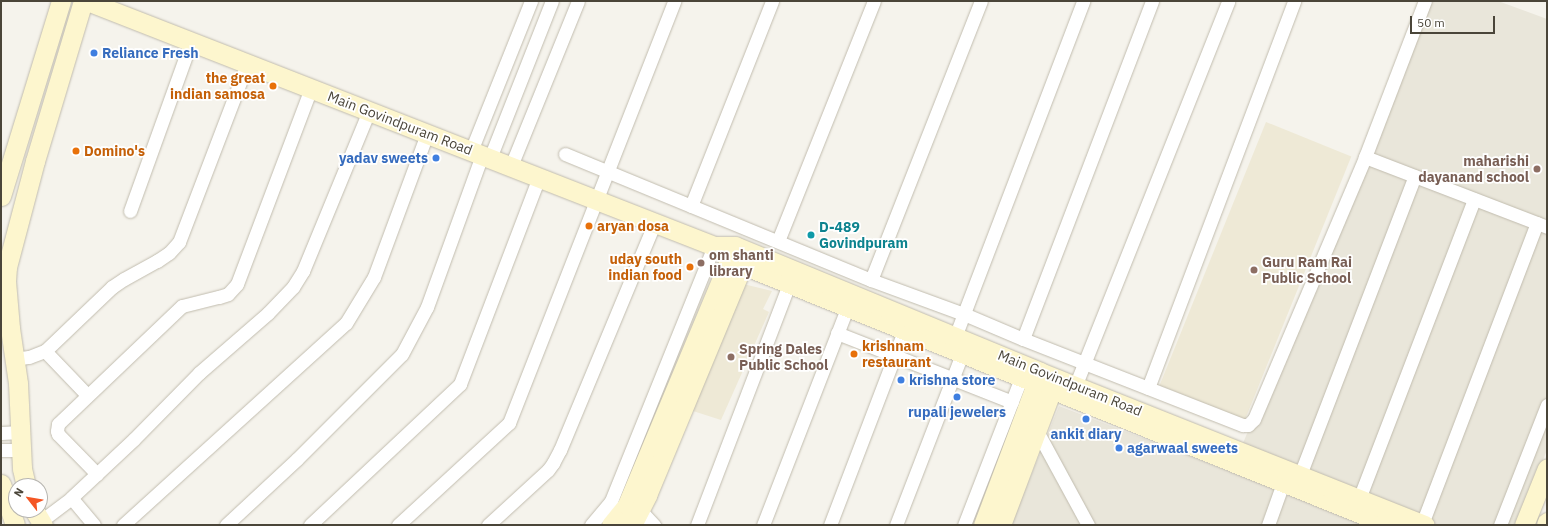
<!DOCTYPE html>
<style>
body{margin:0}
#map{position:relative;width:1548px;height:526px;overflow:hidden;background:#f5f3ec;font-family:"IBM Plex Sans",sans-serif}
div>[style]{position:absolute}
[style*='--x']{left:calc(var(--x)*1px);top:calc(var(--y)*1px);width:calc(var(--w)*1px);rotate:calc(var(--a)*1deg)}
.residential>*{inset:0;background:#e9e6da}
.education>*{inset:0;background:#eee9d6;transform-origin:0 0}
.roads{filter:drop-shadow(0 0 1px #c1bcae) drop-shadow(0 0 1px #c1bcae)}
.street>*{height:13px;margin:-6.5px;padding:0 6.5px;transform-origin:6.5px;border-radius:6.5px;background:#fff}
.secondary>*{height:19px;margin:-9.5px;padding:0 9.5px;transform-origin:9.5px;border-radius:9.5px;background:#fdf6ce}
.dots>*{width:11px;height:11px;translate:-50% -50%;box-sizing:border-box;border:2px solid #fff;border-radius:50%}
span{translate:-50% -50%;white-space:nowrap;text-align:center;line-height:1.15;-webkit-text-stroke:3.5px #fff;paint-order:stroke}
.shop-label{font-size:14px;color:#366cbe;font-weight:700}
.left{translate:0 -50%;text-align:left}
.right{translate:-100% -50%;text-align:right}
.food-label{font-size:14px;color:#c56008;font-weight:700}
.street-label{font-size:14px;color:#4a4539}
.education-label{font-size:14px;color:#785e54;font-weight:700}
.culture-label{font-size:14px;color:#0d838f;font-weight:700}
.frame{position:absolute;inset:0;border:2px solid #4a4539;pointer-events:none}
.north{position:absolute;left:8px;top:478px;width:40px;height:40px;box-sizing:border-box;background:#fff;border:1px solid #b7b5b0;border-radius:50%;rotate:301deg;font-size:11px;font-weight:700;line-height:16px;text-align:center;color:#4a4539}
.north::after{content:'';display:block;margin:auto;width:14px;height:18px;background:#f45624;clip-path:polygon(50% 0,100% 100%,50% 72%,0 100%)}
.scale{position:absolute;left:1410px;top:16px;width:85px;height:18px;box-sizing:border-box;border:2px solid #4a4539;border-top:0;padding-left:5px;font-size:12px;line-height:14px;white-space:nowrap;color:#4a4539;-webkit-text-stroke:3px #fff;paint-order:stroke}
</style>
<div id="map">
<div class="residential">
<div style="clip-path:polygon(1427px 1px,1498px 1px,1547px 19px,1547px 450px,1517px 525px,1011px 525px,1059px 406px,1231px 472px)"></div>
</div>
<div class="education">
<div style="left:1266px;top:122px;width:92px;height:284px;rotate:22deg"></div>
<div style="clip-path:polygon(743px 284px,772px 291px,763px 309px,769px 312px,721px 420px,693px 411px)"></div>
</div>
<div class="roads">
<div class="street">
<div style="--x:471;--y:151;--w:162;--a:-68.2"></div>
<div style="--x:565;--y:154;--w:331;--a:22.4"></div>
<div style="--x:871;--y:280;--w:99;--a:20.1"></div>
<div style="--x:964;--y:314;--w:64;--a:23"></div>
<div style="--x:1023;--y:339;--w:236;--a:21.4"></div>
<div style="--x:1243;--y:425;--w:5;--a:0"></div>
<div style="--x:1248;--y:425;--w:8;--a:-45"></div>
<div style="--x:1254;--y:419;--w:285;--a:-67"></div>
<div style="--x:1365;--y:157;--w:195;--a:21"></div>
<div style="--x:1365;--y:157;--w:167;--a:-69"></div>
<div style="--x:490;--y:158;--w:169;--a:-68.5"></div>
<div style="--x:511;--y:166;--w:178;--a:-67.9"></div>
<div style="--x:691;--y:206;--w:220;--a:-68.4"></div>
<div style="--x:130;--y:211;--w:180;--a:-70.2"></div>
<div style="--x:778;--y:241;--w:258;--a:-68.2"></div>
<div style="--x:871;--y:280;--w:300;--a:-68.5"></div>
<div style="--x:837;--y:333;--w:188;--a:21.5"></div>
<div style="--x:955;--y:337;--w:360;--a:-69.1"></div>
<div style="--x:1023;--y:339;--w:362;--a:-69.1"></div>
<div style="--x:45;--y:351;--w:61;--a:46.3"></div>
<div style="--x:14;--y:359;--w:15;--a:-8"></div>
<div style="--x:29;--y:357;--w:17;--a:-21"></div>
<div style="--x:45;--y:351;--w:93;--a:-43.7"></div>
<div style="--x:112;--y:287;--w:14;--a:-34"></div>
<div style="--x:124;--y:279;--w:38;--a:-29"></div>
<div style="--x:157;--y:261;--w:14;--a:-34"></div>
<div style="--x:169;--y:253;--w:15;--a:-48"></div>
<div style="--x:179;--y:242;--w:191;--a:-69.1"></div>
<div style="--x:1148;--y:388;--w:414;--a:-69.3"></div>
<div style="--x:1072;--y:394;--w:423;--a:-68.3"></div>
<div style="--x:1037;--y:431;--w:107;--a:61.5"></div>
<div style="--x:1;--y:433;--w:20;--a:-3"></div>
<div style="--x:1;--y:450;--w:19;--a:0"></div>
<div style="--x:97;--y:474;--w:56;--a:-134.3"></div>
<div style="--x:58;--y:434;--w:3;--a:-108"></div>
<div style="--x:57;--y:431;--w:7;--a:-82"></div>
<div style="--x:58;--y:424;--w:171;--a:-43.6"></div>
<div style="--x:182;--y:306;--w:38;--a:-14"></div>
<div style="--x:219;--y:297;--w:9;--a:-18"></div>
<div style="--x:228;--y:294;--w:13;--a:-48"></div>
<div style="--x:237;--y:284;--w:210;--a:-69.3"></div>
<div style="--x:1300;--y:475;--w:320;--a:-69"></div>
<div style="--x:1359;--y:499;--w:321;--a:-69"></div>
<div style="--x:640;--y:510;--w:21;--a:47"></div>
<div style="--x:41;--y:521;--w:38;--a:-37"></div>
<div style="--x:1422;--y:524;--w:322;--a:-69.1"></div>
<div style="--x:94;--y:525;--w:35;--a:-130"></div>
<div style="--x:71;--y:498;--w:86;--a:-43.1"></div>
<div style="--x:134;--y:439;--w:93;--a:-45.4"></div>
<div style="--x:199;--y:373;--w:91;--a:-41"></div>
<div style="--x:268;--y:313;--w:36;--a:-46"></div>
<div style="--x:293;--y:287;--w:19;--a:-58"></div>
<div style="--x:303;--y:271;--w:173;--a:-67.6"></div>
<div style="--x:123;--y:525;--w:301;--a:-42.2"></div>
<div style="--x:346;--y:323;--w:54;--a:-58.7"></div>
<div style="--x:374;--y:277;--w:153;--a:-69.7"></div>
<div style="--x:226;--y:525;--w:97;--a:-42.9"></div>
<div style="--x:297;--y:459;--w:148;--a:-45"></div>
<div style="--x:402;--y:354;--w:53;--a:-62"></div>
<div style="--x:427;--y:307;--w:162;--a:-70.1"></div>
<div style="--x:310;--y:525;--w:206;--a:-43.2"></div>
<div style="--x:460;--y:384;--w:222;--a:-69.1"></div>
<div style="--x:398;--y:525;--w:151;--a:-42.6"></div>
<div style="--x:509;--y:423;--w:453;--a:-68.6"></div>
<div style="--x:488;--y:525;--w:81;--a:-42.5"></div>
<div style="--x:548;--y:470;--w:9;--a:-54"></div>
<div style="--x:553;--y:463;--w:15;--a:-62"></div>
<div style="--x:560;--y:450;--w:247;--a:-67.4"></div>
<div style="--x:591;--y:525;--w:31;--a:-50"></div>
<div style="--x:611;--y:501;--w:275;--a:-68"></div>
<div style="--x:697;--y:525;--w:258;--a:-69.1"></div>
<div style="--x:763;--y:525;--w:233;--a:-68.8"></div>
<div style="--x:830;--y:525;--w:208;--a:-69.1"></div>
<div style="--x:896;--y:525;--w:183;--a:-68.9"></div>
<div style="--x:964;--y:525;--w:158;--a:-68.8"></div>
<div style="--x:1268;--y:525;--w:45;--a:-70.3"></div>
<div style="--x:1500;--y:525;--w:129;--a:-68.6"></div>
</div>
<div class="secondary">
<div style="--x:87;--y:1;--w:673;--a:21.34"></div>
<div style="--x:714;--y:246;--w:21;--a:39"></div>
<div style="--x:730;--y:259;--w:14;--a:25"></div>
<div style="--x:743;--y:265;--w:696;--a:21.92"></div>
<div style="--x:1;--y:196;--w:204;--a:-72.9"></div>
<div style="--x:714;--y:246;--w:21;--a:0"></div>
<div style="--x:735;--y:246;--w:330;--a:22.4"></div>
<div style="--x:1040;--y:372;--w:414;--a:21.7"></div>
<div style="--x:1;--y:484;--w:43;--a:71.1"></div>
<div style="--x:26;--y:486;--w:18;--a:-103"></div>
<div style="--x:22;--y:468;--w:85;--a:-92.7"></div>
<div style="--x:18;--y:383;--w:56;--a:-98.3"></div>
<div style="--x:10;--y:328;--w:47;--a:-94.9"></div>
<div style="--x:6;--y:281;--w:14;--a:-86"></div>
<div style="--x:7;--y:267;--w:110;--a:-75.2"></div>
<div style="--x:35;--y:161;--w:167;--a:-73.3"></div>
<div style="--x:34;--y:510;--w:17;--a:59"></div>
<div style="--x:611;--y:525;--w:26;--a:-51"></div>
<div style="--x:627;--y:505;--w:280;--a:-67.3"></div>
<div style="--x:632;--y:525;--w:34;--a:-63"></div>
<div style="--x:647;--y:495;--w:260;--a:-67.4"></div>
<div style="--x:983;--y:525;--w:162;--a:-69.4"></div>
<div style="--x:1001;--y:525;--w:156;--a:-69.4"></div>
<div style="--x:1524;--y:525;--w:61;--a:-68"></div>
<div style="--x:1546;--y:525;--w:3;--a:-72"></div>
</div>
</div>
<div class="dots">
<div style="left:94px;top:53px;background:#3f7fe0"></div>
<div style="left:273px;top:86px;background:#e8710a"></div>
<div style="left:76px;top:151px;background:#e8710a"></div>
<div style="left:436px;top:158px;background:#3f7fe0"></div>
<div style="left:1537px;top:169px;background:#8d6e63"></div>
<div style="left:589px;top:226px;background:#e8710a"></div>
<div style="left:811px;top:235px;background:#0f9aa8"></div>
<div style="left:701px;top:263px;background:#8d6e63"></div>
<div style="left:690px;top:267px;background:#e8710a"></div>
<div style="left:1254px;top:270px;background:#8d6e63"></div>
<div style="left:854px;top:354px;background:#e8710a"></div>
<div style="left:731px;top:357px;background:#8d6e63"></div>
<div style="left:901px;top:380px;background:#3f7fe0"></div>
<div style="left:957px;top:397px;background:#3f7fe0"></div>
<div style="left:1086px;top:419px;background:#3f7fe0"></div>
<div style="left:1119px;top:448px;background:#3f7fe0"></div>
</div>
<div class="shop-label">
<span class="left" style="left:102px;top:53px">Reliance Fresh</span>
<span class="right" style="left:428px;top:158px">yadav sweets</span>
<span class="left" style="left:909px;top:380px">krishna store</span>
<span style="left:957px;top:412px">rupali jewelers</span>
<span style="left:1086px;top:434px">ankit diary</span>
<span class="left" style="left:1127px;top:448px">agarwaal sweets</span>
</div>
<div class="food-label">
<span class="right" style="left:265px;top:86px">the great<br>indian samosa</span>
<span class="left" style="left:84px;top:151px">Domino's</span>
<span class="left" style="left:597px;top:226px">aryan dosa</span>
<span class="right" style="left:682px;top:267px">uday south<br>indian food</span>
<span class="left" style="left:862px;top:354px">krishnam<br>restaurant</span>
</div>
<div class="street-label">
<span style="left:400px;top:123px;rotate:21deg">Main Govindpuram Road</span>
<span style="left:1070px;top:383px;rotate:22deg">Main Govindpuram Road</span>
</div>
<div class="education-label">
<span class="right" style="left:1529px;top:169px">maharishi<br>dayanand school</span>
<span class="left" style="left:709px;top:263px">om shanti<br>library</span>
<span class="left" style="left:1262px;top:270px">Guru Ram Rai<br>Public School</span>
<span class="left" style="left:739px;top:357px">Spring Dales<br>Public School</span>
</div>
<div class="culture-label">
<span class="left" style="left:819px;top:235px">D-489<br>Govindpuram</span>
</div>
<div class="frame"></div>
<div class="north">N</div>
<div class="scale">50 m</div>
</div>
